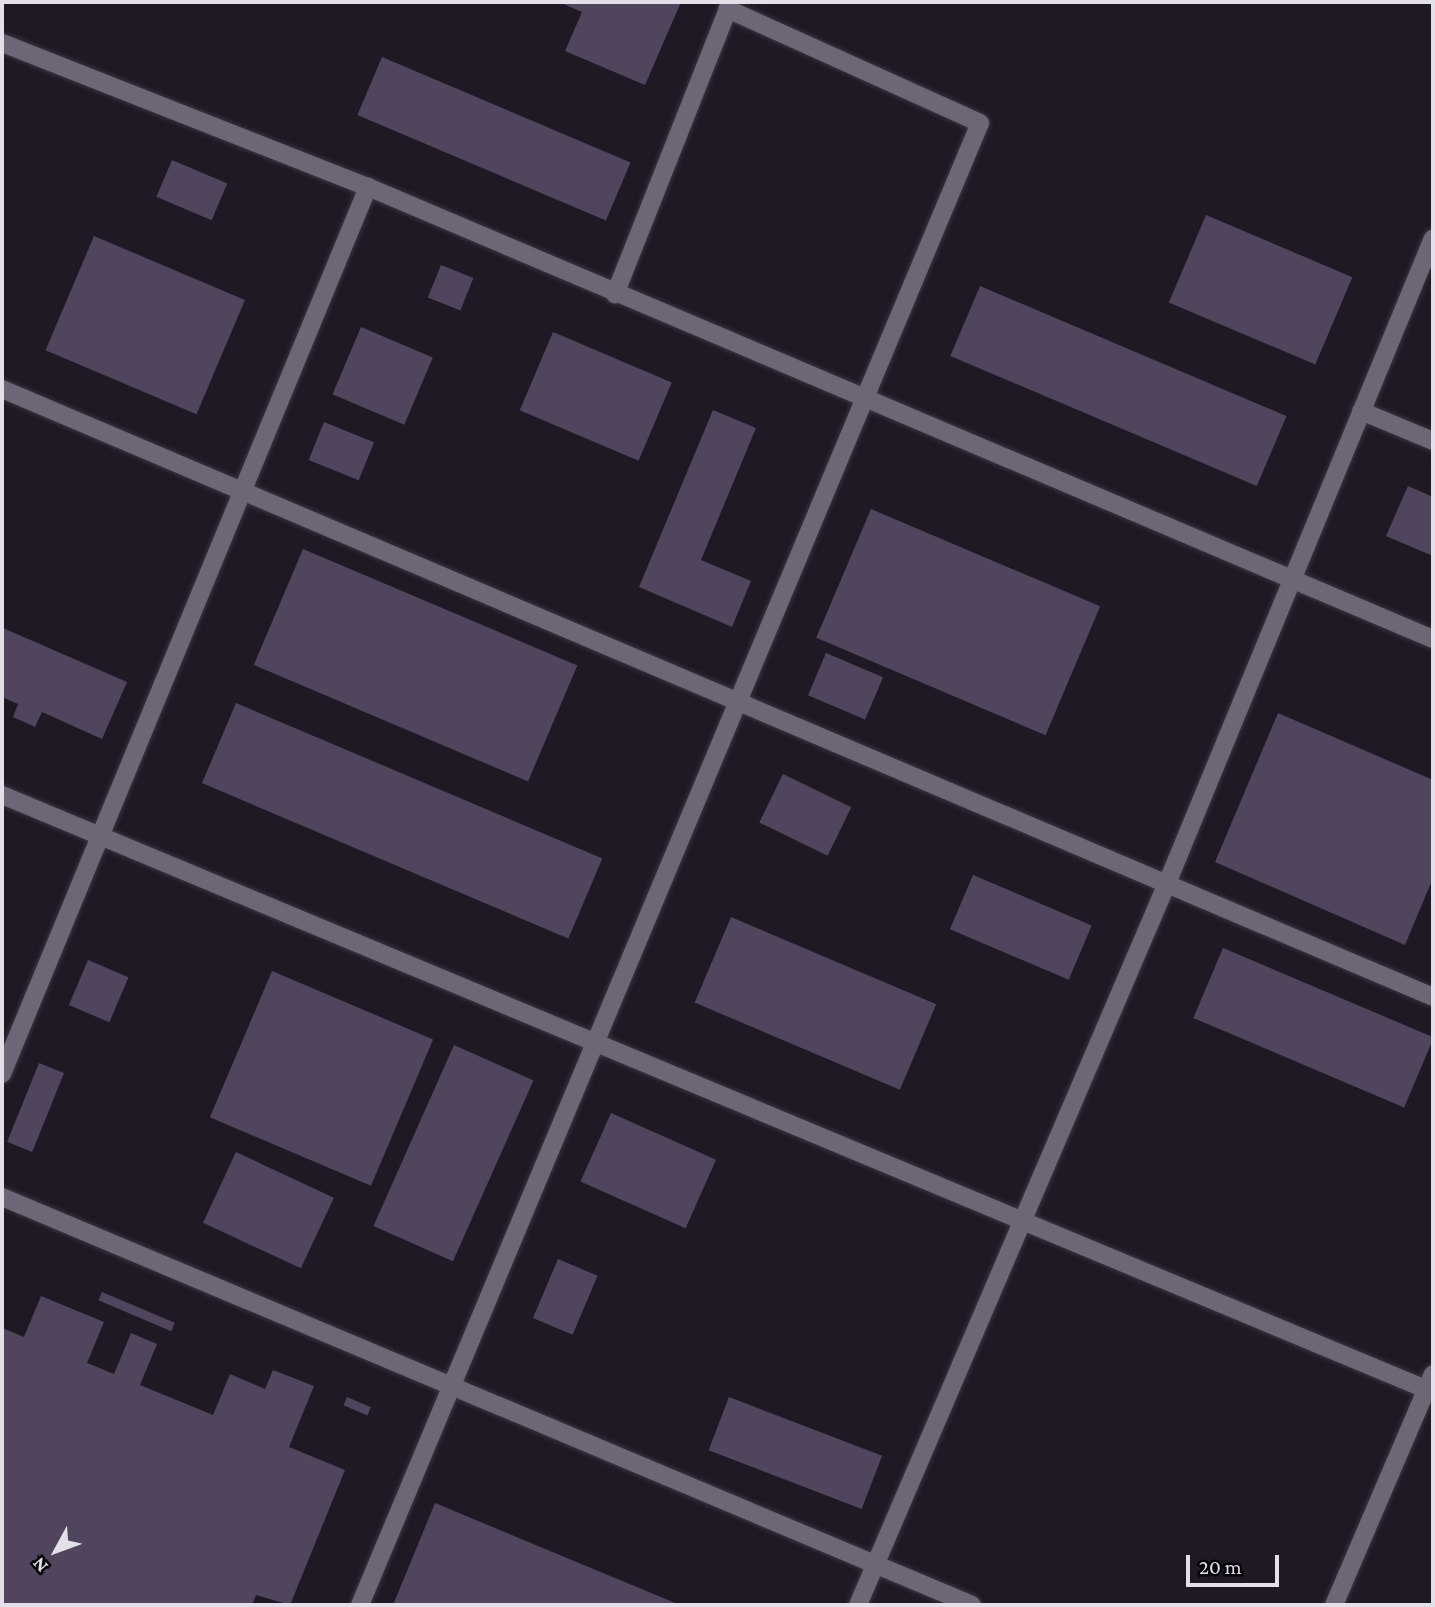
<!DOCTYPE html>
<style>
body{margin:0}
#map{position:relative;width:1435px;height:1607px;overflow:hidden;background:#1f1926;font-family:"Crimson Pro",serif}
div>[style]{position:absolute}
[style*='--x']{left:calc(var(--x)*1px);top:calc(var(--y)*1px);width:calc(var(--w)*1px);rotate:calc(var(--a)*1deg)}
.building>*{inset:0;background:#50455d;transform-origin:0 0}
.roads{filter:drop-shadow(0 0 2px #39353f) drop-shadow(0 0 2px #39353f)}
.lane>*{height:18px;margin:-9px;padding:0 9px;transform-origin:9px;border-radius:9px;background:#6d6676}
span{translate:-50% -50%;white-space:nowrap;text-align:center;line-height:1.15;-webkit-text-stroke:7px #08060b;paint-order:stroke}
.frame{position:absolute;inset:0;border:4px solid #e4e0e9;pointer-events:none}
.north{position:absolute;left:21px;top:1516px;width:70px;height:70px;-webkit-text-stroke:5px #08060b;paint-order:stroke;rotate:229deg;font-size:19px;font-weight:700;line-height:28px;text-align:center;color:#e4e0e9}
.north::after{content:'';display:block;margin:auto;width:24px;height:32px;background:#e4e0e9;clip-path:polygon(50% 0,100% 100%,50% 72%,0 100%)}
.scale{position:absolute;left:1186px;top:1555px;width:93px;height:32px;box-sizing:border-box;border:4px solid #e4e0e9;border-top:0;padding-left:9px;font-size:21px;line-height:24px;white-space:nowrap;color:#e4e0e9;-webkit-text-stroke:5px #08060b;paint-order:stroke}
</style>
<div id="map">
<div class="building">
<div style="clip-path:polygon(559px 2px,681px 2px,645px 85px,565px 51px,582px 12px)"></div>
<div style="left:382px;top:57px;width:270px;height:63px;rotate:23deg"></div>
<div style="left:172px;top:160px;width:60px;height:40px;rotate:23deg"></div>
<div style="left:1206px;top:215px;width:159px;height:95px;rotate:23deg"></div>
<div style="left:94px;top:236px;width:164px;height:124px;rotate:23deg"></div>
<div style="left:441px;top:265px;width:35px;height:35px;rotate:22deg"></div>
<div style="left:980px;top:286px;width:333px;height:76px;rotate:23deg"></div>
<div style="left:361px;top:327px;width:78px;height:73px;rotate:23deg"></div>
<div style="left:553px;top:332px;width:129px;height:85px;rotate:23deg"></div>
<div style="clip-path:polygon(713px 410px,756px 428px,701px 560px,751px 581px,732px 627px,639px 587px)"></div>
<div style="left:324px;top:422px;width:54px;height:41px;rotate:22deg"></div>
<div style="clip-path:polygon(1408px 486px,1433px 497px,1433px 556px,1386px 536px)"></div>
<div style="left:871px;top:509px;width:249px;height:140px;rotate:23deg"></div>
<div style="left:303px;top:549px;width:298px;height:126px;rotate:23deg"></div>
<div style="clip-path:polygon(3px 628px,127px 682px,102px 739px,42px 712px,35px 727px,13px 717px,18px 704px,2px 697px)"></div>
<div style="left:826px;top:653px;width:62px;height:46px;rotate:23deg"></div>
<div style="left:236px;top:703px;width:398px;height:87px;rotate:23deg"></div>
<div style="clip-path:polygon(1278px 713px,1433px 780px,1433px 878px,1405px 945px,1215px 862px)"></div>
<div style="left:783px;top:774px;width:76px;height:54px;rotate:26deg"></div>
<div style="left:973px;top:875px;width:129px;height:59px;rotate:23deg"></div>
<div style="left:731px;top:917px;width:223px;height:93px;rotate:23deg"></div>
<div style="left:1223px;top:948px;width:229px;height:76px;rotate:23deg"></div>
<div style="left:88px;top:960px;width:44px;height:49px;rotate:23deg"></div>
<div style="left:272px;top:971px;width:175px;height:159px;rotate:23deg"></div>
<div style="left:454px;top:1045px;width:87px;height:198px;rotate:24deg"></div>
<div style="left:39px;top:1063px;width:27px;height:85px;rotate:22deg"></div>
<div style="left:611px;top:1113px;width:115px;height:75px;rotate:24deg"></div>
<div style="left:236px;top:1152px;width:108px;height:78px;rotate:25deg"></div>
<div style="left:558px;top:1259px;width:43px;height:64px;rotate:23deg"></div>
<div style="left:102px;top:1292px;width:79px;height:9px;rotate:23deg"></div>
<div style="clip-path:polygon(41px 1296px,104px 1322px,87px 1363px,114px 1374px,131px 1333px,157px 1344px,140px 1385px,213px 1415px,230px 1374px,265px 1389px,273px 1370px,314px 1386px,289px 1447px,345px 1470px,290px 1605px,256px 1595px,252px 1605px,2px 1605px,2px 1328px,24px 1337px)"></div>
<div style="left:347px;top:1397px;width:26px;height:9px;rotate:23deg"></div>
<div style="left:729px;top:1397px;width:164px;height:57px;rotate:21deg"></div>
<div style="clip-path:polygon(435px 1503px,680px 1605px,393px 1605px)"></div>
</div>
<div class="roads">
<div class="lane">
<div style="--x:2;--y:43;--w:393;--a:21.5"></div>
<div style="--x:368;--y:187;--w:1157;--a:23"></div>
<div style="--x:2;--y:389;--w:1555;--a:23.02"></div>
<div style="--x:1361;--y:411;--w:78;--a:22.6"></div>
<div style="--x:2;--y:795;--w:1551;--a:22.65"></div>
<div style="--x:2;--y:1074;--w:960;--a:-67.58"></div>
<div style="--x:2;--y:1197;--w:1052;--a:22.81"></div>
<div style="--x:360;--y:1605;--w:1606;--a:-67.3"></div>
<div style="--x:980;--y:123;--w:277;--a:-155.7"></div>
<div style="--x:728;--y:9;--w:307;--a:111.6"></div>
<div style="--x:858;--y:1605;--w:788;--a:-66.82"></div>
<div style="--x:1168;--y:881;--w:695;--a:-67.6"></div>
<div style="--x:1334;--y:1605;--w:251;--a:-66.8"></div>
</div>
</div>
<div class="frame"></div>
<div class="north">N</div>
<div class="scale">20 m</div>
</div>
